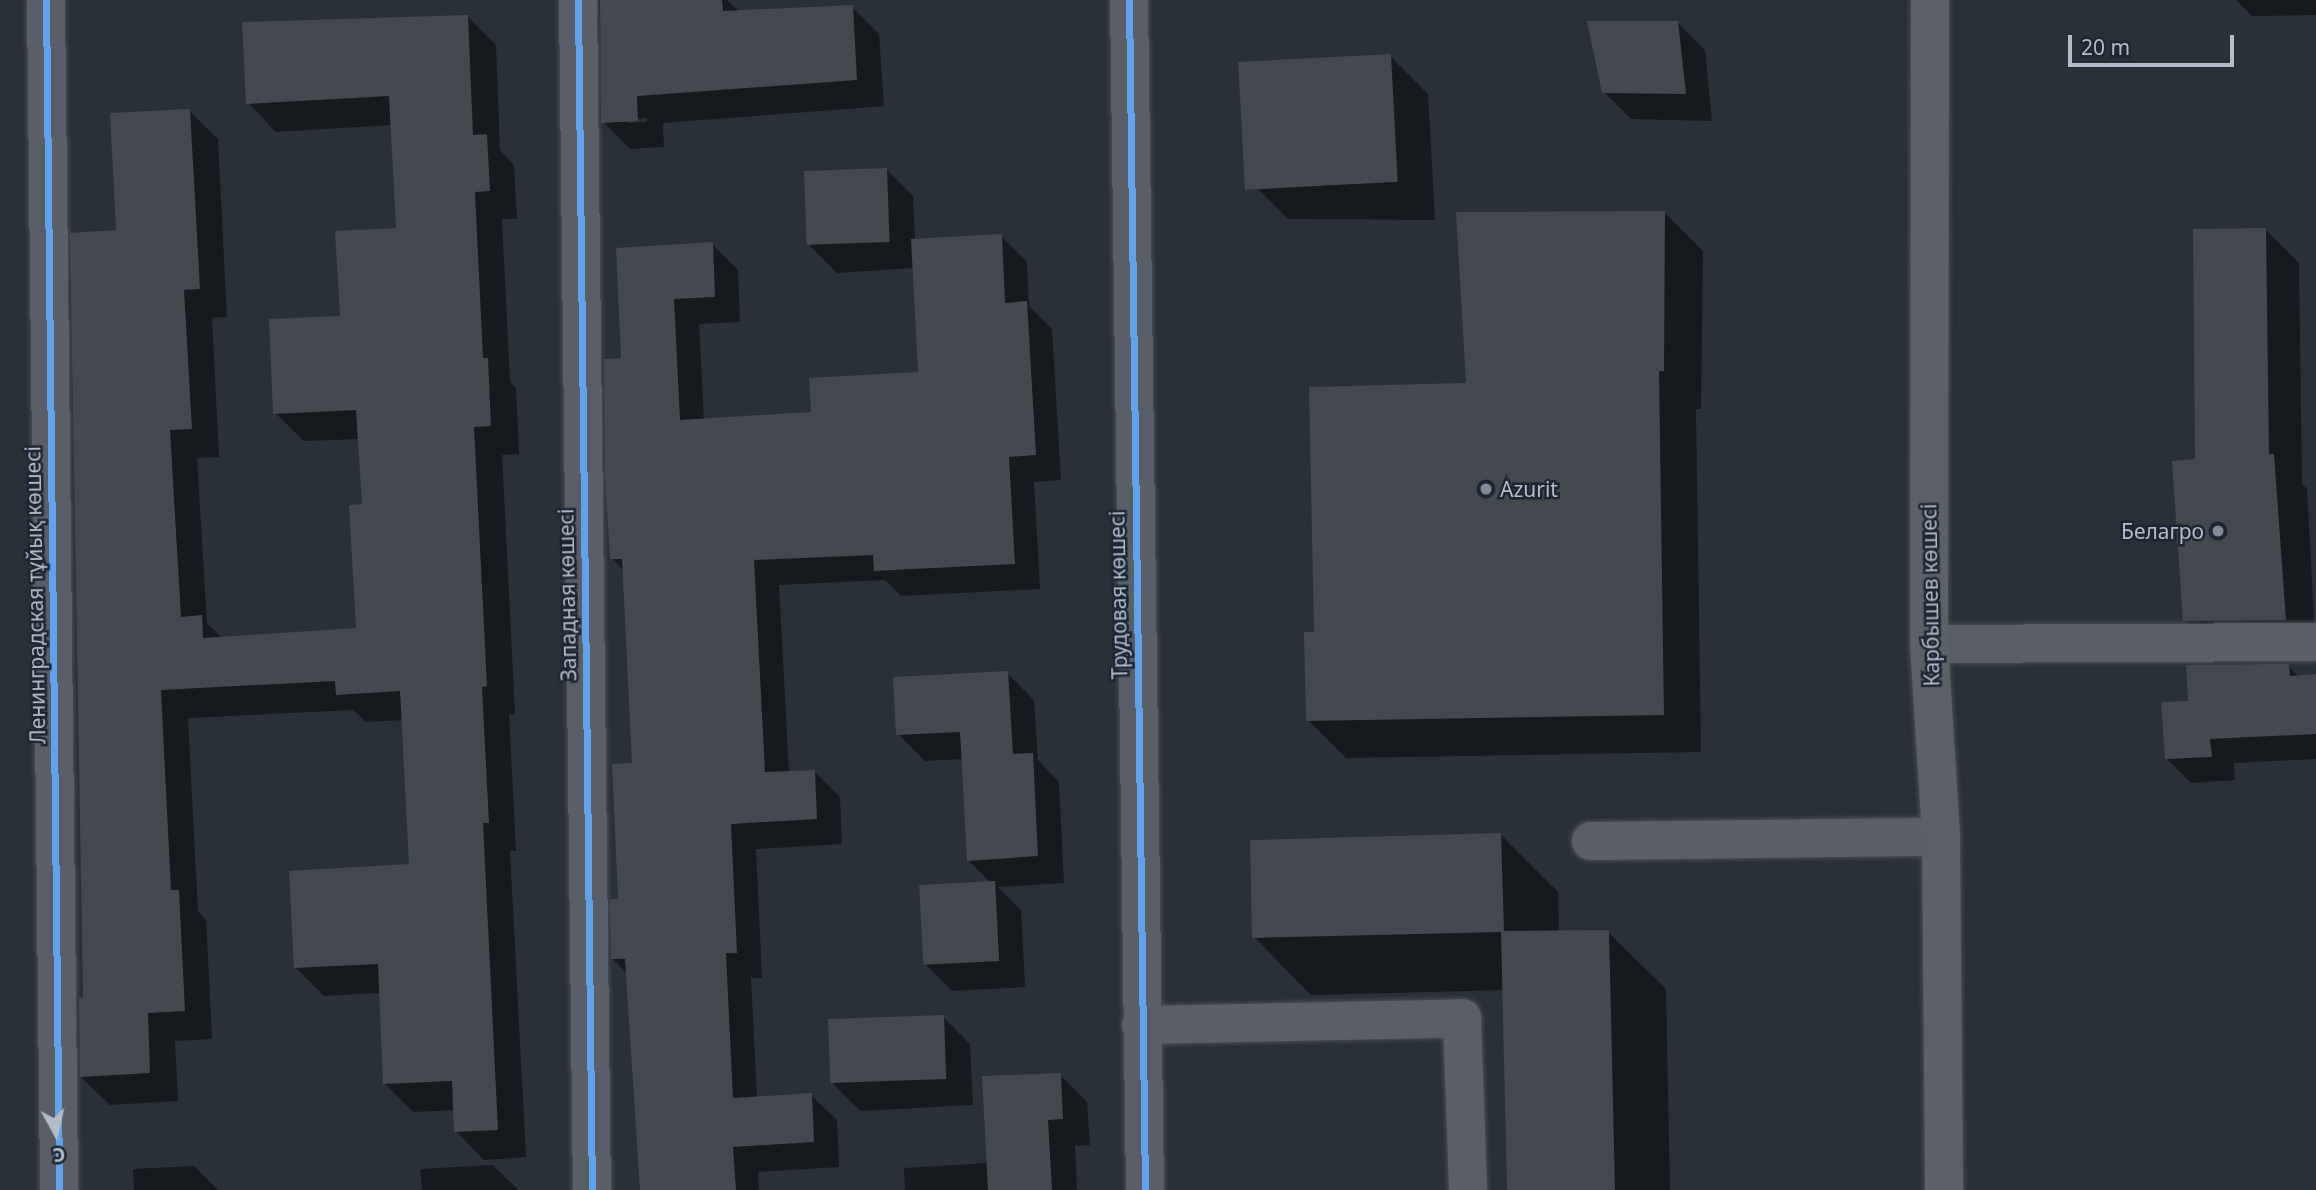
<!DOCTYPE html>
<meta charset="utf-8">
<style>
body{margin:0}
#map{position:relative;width:2316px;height:1190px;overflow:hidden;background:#2a3038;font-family:"Noto Sans",sans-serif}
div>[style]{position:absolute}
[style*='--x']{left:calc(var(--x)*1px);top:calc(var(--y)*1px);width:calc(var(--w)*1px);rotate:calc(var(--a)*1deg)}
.shadow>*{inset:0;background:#0007}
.building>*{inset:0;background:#444950;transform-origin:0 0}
.roads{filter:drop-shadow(0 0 2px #484c53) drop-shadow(0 0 2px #484c53)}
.minor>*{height:38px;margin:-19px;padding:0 19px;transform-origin:19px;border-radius:19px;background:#5a5e66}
.major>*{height:38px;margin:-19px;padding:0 19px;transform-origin:19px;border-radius:19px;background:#5c6168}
.cycleway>*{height:7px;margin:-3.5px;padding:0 3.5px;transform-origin:3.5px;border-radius:3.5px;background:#60a3ed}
.dots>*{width:19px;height:19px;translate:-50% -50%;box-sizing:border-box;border:4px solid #1d2633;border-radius:50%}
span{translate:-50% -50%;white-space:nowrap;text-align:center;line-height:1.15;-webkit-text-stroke:5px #1d2633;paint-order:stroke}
.poi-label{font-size:21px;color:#b4bcc9}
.left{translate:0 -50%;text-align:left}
.right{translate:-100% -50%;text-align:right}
.street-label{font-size:21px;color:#b4bcc9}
.north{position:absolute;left:21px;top:1099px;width:70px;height:70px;-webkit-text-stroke:5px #1d2633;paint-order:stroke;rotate:172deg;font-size:19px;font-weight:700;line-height:28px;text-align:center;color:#b4bcc9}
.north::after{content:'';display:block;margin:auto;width:24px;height:32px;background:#b4bcc9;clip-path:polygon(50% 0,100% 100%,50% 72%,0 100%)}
.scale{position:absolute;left:2068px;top:35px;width:166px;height:32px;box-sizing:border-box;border:4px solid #b4bcc9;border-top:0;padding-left:9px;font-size:21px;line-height:24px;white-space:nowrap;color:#b4bcc9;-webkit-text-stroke:5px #1d2633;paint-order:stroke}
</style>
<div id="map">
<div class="shadow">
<div style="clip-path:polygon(evenodd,599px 0,727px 0,740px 12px,852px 7px,879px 34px,884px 106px,663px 123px,664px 147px,630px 149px,603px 122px,599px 0,647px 118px,647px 122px,627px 123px,627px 120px,647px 118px)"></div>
<div style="clip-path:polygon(2236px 0,2316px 0,2316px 15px,2252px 16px)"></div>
<div style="clip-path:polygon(468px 17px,496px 45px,500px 150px,514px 165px,517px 219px,502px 219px,510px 382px,516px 388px,519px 454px,502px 455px,515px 714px,509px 714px,516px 851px,510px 851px,526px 1157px,484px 1160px,456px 1131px,455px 1110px,413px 1112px,385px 1084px,381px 993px,324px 996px,296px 968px,411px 866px,403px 720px,366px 722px,353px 710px,188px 718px,198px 911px,206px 920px,212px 1039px,175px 1041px,178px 1101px,110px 1105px,81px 1077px,118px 232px,189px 111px,218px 139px,227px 317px,212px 318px,219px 457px,197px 458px,207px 623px,222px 638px,358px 629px,364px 506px,360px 439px,304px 441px,275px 413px,398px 229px,392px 125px,276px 132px,248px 103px)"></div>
<div style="clip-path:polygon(1678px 23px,1705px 50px,1712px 121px,1631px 119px,1604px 92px)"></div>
<div style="clip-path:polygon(1390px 56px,1428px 94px,1435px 220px,1288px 219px,1249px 180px)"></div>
<div style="clip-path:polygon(886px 169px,913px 196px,915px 240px,1001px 236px,1027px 262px,1029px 306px,1052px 329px,1061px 480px,1034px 482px,1040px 589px,901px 596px,885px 580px,779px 585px,789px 773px,814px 771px,840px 797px,842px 844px,756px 849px,762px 978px,751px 978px,757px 1098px,811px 1095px,837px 1120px,839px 1167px,758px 1172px,759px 1190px,641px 1190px,628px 974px,613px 959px,634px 764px,624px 571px,612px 558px,623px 360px,712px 244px,738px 270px,740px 322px,699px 324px,704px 421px,813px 414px,920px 374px,914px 268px,837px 273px,810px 246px)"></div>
<div style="clip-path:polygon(1665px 213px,1703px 251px,1701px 409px,1696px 409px,1701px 752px,1346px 758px,1308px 720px,1316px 633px,1468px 385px)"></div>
<div style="clip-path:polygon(2266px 230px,2299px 263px,2302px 484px,2307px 489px,2316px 653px,2218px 654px,2185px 620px,2197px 461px)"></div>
<div style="clip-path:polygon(2288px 666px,2299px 677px,2316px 676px,2316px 759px,2234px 763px,2235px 780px,2191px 783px,2167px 759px,2190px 702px)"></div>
<div style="clip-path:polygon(1007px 673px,1034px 700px,1038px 760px,1059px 782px,1064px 883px,998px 887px,1021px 910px,1025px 987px,952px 991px,925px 964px,991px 883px,968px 860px,963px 759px,925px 761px,898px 734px)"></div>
<div style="clip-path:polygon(1501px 835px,1558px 892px,1559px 932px,1608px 932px,1666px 989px,1670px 1190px,1509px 1190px,1504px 990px,1311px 995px,1254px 937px)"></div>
<div style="clip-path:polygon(943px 1017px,970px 1044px,973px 1105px,860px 1111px,833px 1084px)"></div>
<div style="clip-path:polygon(1060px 1075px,1087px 1102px,1090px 1145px,1075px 1146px,1077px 1190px,905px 1190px,904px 1168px,988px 1163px)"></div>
<div style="clip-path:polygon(493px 1165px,518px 1190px,422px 1190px,420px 1169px)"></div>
<div style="clip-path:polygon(194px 1166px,218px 1190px,134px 1190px,133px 1169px)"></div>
</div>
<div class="building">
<div style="clip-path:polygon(600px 0,722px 0,723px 11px,853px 5px,857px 80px,637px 96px,638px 121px,601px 123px)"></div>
<div style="clip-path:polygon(468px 15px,473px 135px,487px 134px,490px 191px,475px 192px,483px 358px,488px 358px,491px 426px,474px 427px,487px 686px,482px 687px,489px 823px,483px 823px,498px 1130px,454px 1132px,452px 1081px,383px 1084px,378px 964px,294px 968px,289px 871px,409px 864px,400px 691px,336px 695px,335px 681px,161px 690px,171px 890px,179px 890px,185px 1011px,148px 1013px,150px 1073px,80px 1077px,79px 998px,83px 997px,70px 233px,116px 230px,110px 113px,190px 109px,200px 289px,184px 290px,192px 429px,170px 430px,181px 617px,202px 615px,203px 638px,356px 628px,349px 505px,362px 504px,356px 410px,273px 414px,269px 319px,340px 316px,335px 231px,396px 228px,389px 96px,246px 104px,242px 22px)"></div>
<div style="clip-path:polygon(1587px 21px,1678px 21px,1686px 94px,1602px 93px)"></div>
<div style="left:1391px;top:54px;width:128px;height:153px;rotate:87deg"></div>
<div style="left:887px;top:168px;width:74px;height:83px;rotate:88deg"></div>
<div style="clip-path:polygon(1665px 211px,1664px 371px,1659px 371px,1664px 715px,1306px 721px,1304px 632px,1314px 632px,1309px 387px,1466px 383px,1456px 212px)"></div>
<div style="clip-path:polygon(2266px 228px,2269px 454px,2274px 454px,2286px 620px,2183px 621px,2172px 461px,2195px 459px,2193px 229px)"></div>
<div style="clip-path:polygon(1002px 234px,1005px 303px,1027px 301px,1036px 455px,1009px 457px,1015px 564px,874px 571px,873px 555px,754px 560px,765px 772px,815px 770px,817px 819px,731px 824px,737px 953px,726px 953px,733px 1098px,812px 1093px,814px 1142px,733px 1147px,736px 1190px,640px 1190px,625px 959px,611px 959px,610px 899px,618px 899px,612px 764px,632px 763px,622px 559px,610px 559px,605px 475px,604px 359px,621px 358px,616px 248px,713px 242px,715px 297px,674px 299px,680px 420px,811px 412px,809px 378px,918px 372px,911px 239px)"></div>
<div style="clip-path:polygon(2289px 664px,2290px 676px,2316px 674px,2316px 734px,2210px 739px,2212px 757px,2165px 759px,2161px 702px,2188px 701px,2186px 665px)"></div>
<div style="clip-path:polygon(1008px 671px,1013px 754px,1033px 753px,1038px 856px,967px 861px,960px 732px,896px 735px,893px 677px)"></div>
<div style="clip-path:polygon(1501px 833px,1504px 931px,1609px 930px,1615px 1190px,1507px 1190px,1501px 932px,1252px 938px,1250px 840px)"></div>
<div style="left:995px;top:881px;width:80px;height:76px;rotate:87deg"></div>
<div style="left:944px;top:1015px;width:64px;height:116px;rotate:88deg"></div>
<div style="clip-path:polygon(1061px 1073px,1063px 1119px,1048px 1120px,1052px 1190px,988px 1190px,982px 1076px)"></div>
</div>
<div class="roads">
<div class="minor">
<div style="--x:46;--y:0;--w:1190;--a:89.37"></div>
<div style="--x:578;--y:0;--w:1190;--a:89.33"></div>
<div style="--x:1129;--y:0;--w:1190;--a:89.23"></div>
<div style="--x:1929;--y:644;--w:387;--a:-0.3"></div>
<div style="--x:1591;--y:841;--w:350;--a:-0.7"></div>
<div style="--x:1141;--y:1025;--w:321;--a:-1.2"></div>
<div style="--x:1462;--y:1018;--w:172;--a:88"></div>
</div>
<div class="major">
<div style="--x:1930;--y:0;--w:644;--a:90.09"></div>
<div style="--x:1929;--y:644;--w:193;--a:86.4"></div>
<div style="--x:1941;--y:837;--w:353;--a:89.5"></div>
</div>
</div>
<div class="cycleway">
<div style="--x:46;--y:0;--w:1190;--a:89.37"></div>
<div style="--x:578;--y:0;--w:1190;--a:89.33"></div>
<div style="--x:1129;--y:0;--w:1190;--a:89.23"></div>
</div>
<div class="dots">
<div style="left:1486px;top:489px;background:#848b96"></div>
<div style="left:2218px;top:531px;background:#848b96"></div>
</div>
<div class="poi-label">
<span class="left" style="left:1500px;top:489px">Azurit</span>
<span class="right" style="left:2204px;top:531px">Белагро</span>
</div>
<div class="street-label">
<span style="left:35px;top:595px;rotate:-91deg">Ленинградская тұйық көшесі</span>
<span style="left:567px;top:595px;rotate:-91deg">Западная көшесі</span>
<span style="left:1118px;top:595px;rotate:-91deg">Трудовая көшесі</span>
<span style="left:1930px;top:595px;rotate:-91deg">Карбышев көшесі</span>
</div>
<div class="north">С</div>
<div class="scale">20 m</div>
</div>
